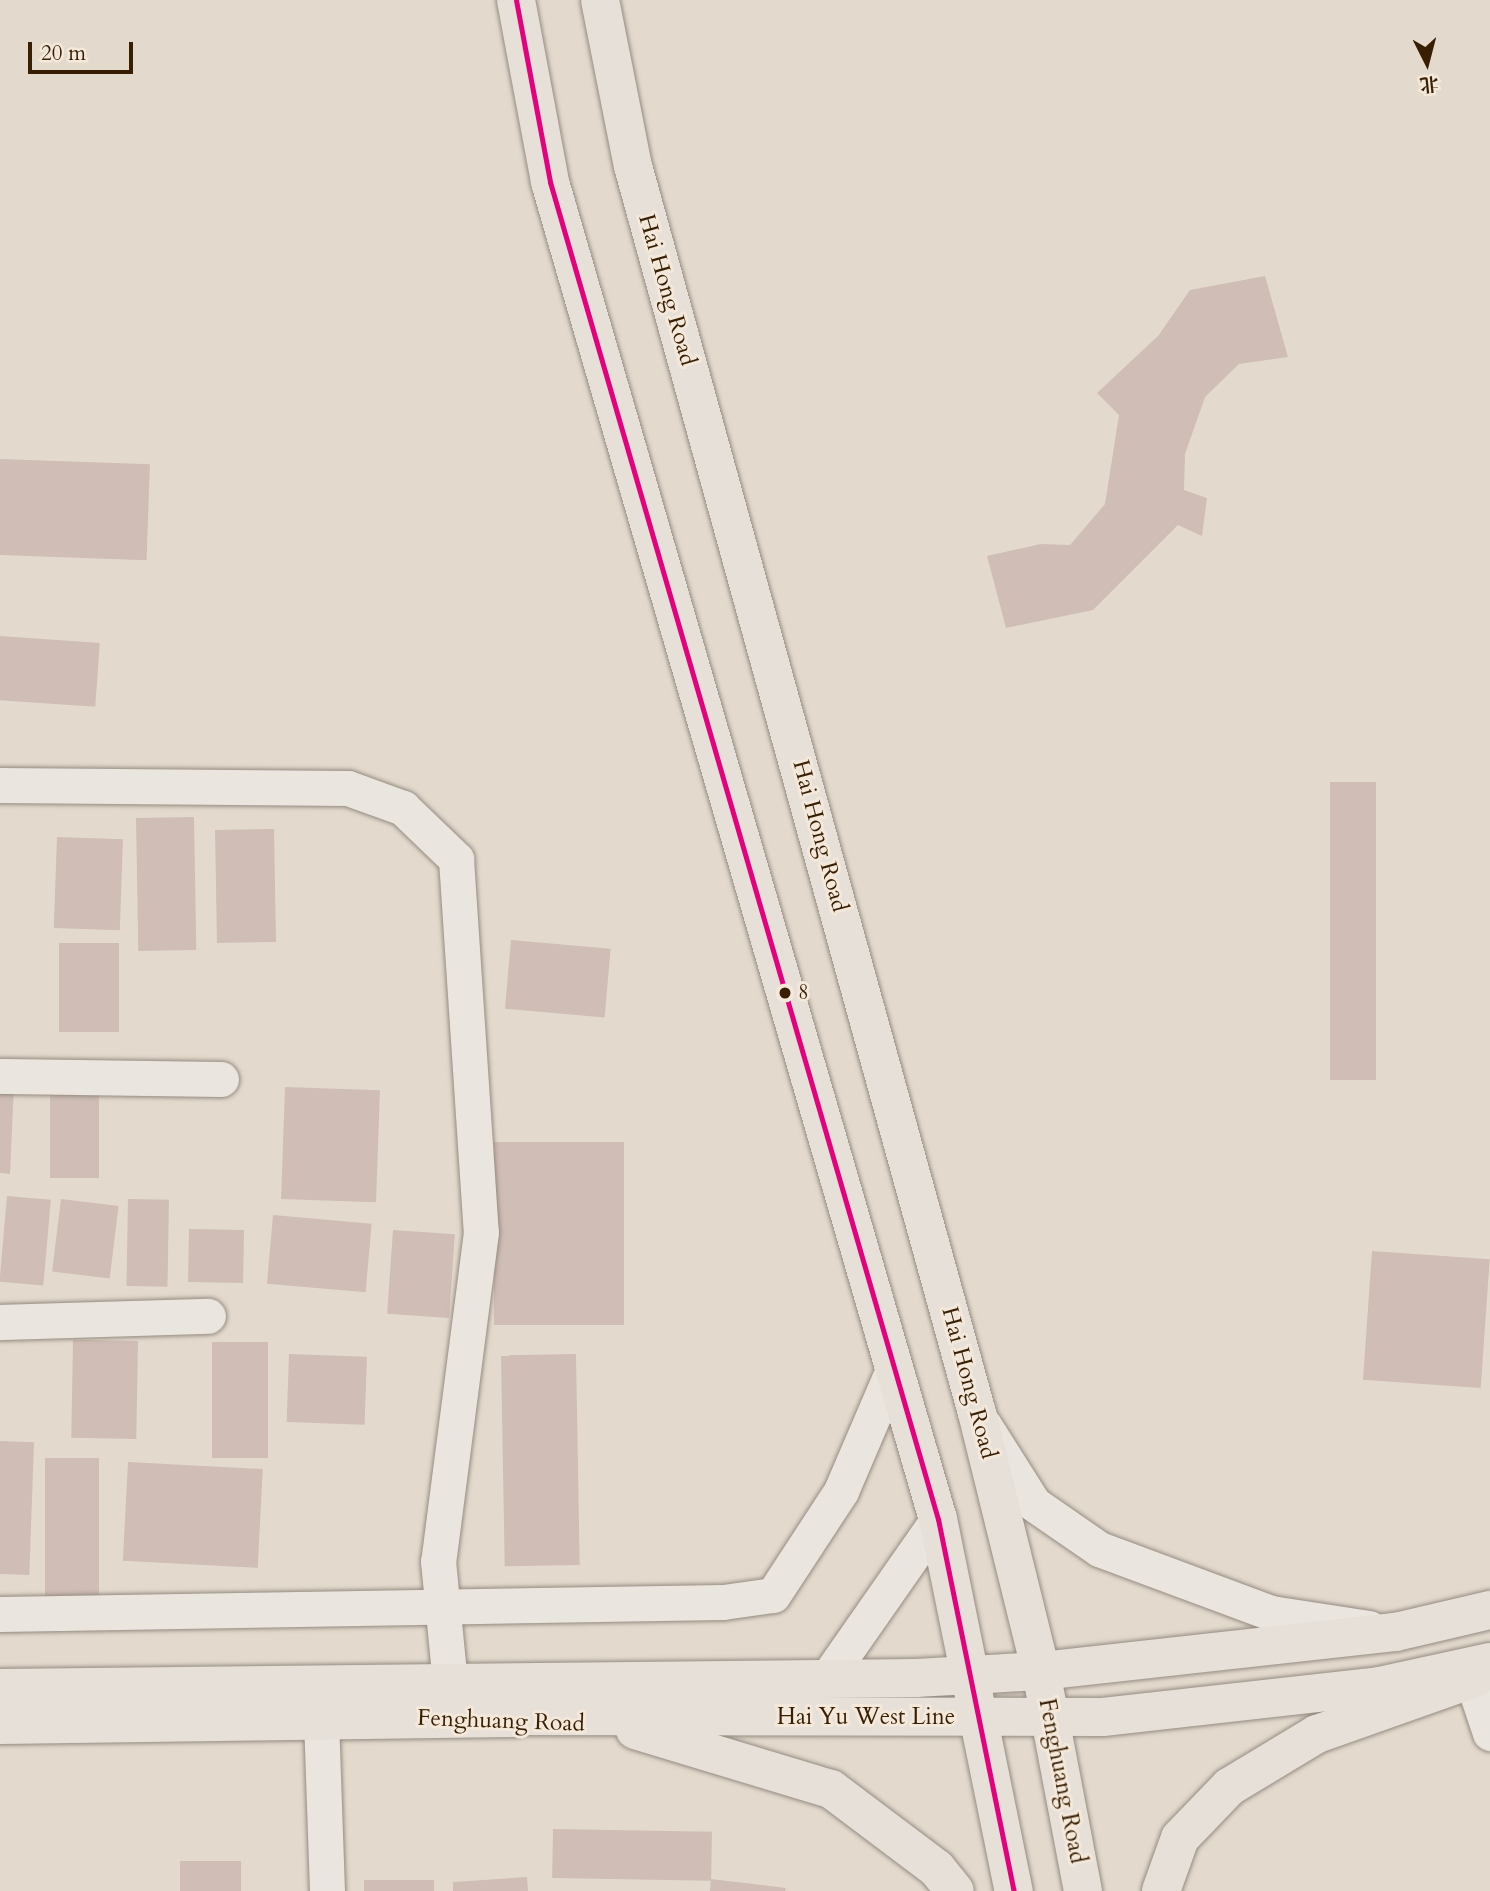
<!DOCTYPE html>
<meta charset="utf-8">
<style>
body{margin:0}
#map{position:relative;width:1490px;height:1891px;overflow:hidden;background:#e3dacd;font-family:Cardo,"Noto Serif SC",serif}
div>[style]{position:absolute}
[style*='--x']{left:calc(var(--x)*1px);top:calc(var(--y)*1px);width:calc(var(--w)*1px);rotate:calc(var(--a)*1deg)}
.building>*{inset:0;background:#d0bdb5;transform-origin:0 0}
.roads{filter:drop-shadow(0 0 2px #958c82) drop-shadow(0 0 2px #958c82)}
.minor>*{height:35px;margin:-17.5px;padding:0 17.5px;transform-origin:17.5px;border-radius:17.5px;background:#eae5de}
.major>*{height:38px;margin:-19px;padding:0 19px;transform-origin:19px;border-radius:19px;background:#e6e0d9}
.highway>*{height:38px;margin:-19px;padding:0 19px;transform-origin:19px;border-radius:19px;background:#e6e0d9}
.bus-1>*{height:5px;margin:-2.5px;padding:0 2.5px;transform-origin:2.5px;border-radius:2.5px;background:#e5007d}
.dots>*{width:19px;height:19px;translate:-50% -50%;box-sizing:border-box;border:4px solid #f3e8d9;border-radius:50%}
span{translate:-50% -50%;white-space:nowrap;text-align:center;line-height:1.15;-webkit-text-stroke:6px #f3e8d9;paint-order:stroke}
.bus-label{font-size:21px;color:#381f04}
.left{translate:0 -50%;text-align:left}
.street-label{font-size:23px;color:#381f04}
.north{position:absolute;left:1392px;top:28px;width:70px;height:70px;-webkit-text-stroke:5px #f3e8d9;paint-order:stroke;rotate:174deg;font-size:19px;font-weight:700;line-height:28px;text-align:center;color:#381f04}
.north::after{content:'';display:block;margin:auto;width:24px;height:32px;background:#381f04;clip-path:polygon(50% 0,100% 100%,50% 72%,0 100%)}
.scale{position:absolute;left:28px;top:42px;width:105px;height:32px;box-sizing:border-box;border:4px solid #381f04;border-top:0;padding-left:9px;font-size:21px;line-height:24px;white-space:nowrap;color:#381f04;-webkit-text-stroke:5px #f3e8d9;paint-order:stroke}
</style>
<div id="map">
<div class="building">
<div style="clip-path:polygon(1265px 276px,1288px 357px,1239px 364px,1205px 397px,1185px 454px,1184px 490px,1207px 498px,1202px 536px,1178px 525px,1093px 610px,1006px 628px,987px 556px,1041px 544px,1070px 545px,1105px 504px,1119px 415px,1097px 393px,1158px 336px,1190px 290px)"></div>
<div style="left:0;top:459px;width:150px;height:96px;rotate:2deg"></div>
<div style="left:0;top:636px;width:100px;height:64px;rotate:4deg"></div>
<div style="left:1330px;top:782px;width:46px;height:298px"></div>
<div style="left:194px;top:817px;width:133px;height:58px;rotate:89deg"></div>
<div style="left:274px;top:829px;width:113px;height:59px;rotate:89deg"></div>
<div style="left:57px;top:837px;width:66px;height:91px;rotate:2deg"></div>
<div style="left:511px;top:940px;width:100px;height:69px;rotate:5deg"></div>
<div style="left:59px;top:943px;width:60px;height:89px"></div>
<div style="clip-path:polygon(0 1085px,14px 1085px,10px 1174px,0 1173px)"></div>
<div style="left:50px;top:1086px;width:49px;height:92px"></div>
<div style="left:285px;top:1087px;width:95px;height:112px;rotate:2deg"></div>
<div style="left:494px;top:1142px;width:130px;height:183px"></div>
<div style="left:7px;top:1196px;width:44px;height:86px;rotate:5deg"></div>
<div style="left:61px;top:1199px;width:58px;height:73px;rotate:7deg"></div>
<div style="left:128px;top:1199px;width:41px;height:87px;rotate:1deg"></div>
<div style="left:273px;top:1215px;width:99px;height:69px;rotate:5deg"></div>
<div style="left:189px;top:1229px;width:55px;height:53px;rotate:1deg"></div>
<div style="left:393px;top:1230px;width:62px;height:84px;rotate:4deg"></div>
<div style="left:1372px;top:1251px;width:118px;height:129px;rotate:4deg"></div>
<div style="left:138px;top:1341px;width:98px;height:65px;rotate:91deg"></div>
<div style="left:212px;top:1342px;width:56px;height:116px"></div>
<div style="left:289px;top:1354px;width:78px;height:68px;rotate:2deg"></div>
<div style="left:576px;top:1354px;width:211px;height:75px;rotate:89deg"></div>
<div style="left:0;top:1441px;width:34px;height:133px;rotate:2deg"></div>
<div style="left:45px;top:1458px;width:54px;height:139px"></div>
<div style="left:128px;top:1462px;width:135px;height:99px;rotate:3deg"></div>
<div style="left:553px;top:1829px;width:159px;height:49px;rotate:1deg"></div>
<div style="left:180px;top:1861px;width:61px;height:30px"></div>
<div style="clip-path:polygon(527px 1877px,528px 1891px,453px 1891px,453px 1882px)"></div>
<div style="clip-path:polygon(711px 1879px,786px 1888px,785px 1891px,710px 1891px)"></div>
<div style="left:434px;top:1880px;width:11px;height:70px;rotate:90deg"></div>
</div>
<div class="roads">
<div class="minor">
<div style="--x:0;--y:785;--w:348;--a:0.5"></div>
<div style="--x:348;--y:788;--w:59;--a:20"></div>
<div style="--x:403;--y:808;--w:74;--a:43.9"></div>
<div style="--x:456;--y:859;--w:374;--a:86.2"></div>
<div style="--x:481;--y:1232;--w:332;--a:97.4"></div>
<div style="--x:438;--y:1561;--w:123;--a:84.4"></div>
<div style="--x:0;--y:1076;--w:221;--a:0.8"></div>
<div style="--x:0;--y:1322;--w:208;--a:-1.7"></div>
<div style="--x:984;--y:1425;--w:93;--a:57.7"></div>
<div style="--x:1034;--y:1504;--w:79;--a:34.7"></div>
<div style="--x:1099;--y:1549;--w:184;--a:20.4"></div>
<div style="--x:1271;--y:1613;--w:99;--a:8.7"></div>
<div style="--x:0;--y:1614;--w:723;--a:-0.95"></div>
<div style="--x:723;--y:1602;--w:50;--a:-8"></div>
<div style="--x:773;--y:1595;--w:124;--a:-56.8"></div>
<div style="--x:841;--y:1491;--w:129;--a:-66.8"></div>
<div style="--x:827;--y:1678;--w:194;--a:-55.1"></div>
<div style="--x:1472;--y:1679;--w:57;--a:71.6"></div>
<div style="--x:321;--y:1719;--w:172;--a:88"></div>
</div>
<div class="major">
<div style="--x:516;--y:0;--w:185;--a:79.4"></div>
<div style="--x:550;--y:182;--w:1392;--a:73.82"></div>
<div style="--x:938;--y:1519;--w:380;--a:78.5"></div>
<div style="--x:600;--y:0;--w:169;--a:78.8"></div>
<div style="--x:633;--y:166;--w:1294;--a:74.58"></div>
<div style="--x:977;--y:1413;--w:266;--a:76.1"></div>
<div style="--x:1041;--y:1671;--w:224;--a:79.2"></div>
<div style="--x:1161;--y:1891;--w:56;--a:-70.3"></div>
<div style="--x:1180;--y:1838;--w:71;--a:-46.1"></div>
<div style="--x:1229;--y:1787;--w:103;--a:-31.1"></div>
<div style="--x:1317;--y:1734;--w:168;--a:-19.5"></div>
</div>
<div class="highway">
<div style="--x:0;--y:1688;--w:916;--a:-0.63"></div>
<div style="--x:916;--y:1678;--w:125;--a:-3.2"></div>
<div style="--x:1041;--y:1671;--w:357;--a:-6.3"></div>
<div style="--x:1396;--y:1632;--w:97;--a:-13.2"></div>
<div style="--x:490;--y:1716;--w:613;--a:0.09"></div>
<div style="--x:1103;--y:1717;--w:278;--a:-6.4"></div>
<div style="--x:1379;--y:1686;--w:114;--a:-12.2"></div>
<div style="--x:0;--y:1725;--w:516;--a:-0.78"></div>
<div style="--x:635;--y:1730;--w:205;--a:16.8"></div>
<div style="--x:831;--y:1789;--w:133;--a:37"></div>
<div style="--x:937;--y:1869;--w:28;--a:51"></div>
</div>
</div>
<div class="bus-1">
<div style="--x:516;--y:0;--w:185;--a:79.4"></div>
<div style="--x:550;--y:182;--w:1392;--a:73.82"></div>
<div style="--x:938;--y:1519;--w:380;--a:78.5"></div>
</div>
<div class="dots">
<div style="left:785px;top:993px;background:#381f04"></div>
</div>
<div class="bus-label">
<span class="left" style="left:798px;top:993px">8</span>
</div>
<div class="street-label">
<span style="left:667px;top:290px;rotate:74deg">Hai Hong Road</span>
<span style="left:820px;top:836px;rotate:75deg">Hai Hong Road</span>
<span style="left:969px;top:1383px;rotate:75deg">Hai Hong Road</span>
<span style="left:866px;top:1717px">Hai Yu West Line</span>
<span style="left:501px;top:1721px;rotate:2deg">Fenghuang Road</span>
<span style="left:1062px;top:1781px;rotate:79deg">Fenghuang Road</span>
</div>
<div class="north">北</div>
<div class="scale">20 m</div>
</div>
